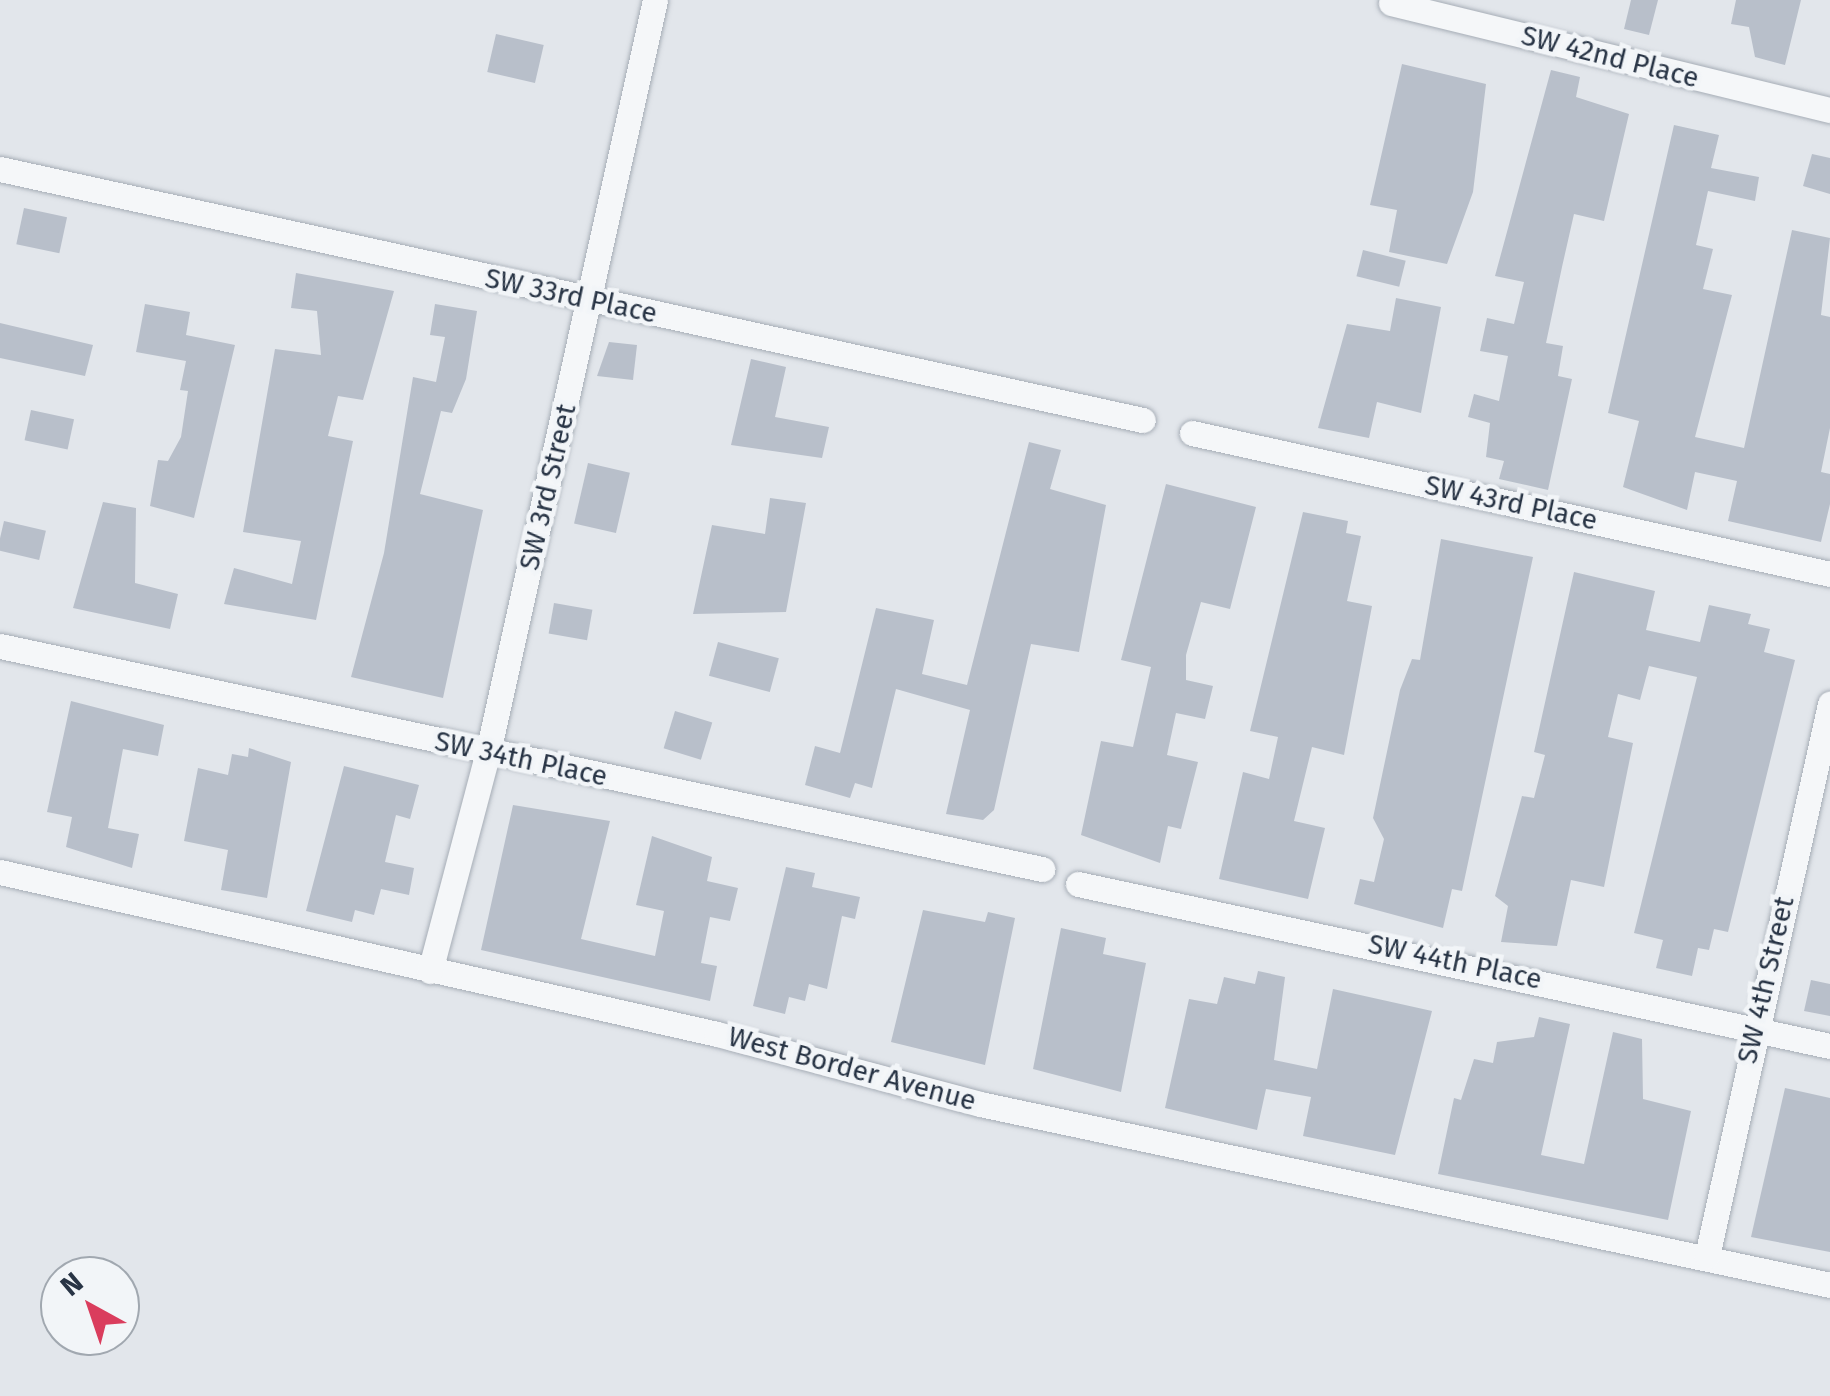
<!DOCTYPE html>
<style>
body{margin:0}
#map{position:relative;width:1830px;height:1396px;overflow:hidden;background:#e2e6eb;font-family:"Fira Sans",sans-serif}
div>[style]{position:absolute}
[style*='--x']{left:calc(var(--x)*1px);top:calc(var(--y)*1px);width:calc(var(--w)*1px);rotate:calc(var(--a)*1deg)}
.building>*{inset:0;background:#b8bfca;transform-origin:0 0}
.roads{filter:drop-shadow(0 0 2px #a6adb6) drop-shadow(0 0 2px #a6adb6)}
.minor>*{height:25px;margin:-12.5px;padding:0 12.5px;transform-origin:12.5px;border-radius:12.5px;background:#f5f7f9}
span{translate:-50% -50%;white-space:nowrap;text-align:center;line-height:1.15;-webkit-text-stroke:9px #f2f5f8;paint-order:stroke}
.street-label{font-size:28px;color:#283445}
.north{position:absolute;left:40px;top:1256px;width:100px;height:100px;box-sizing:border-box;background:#f2f5f8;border:2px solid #a1a8b0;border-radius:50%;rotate:320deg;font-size:28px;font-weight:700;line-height:40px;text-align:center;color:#283445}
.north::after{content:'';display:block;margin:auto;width:35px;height:45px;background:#da3d5d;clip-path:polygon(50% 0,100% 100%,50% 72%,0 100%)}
</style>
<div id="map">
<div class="building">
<div style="clip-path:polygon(1631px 0,1658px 0,1649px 35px,1624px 29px)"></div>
<div style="clip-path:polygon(1736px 0,1801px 0,1785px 65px,1755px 57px,1749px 27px,1731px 24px)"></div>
<div style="left:496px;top:34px;width:49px;height:39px;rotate:13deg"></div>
<div style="clip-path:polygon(1402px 64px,1486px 84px,1473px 192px,1447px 264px,1389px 252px,1397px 210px,1370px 205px)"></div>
<div style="clip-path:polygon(1551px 70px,1580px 77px,1576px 97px,1629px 114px,1604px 221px,1574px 214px,1562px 267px,1546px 343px,1563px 346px,1558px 376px,1572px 379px,1548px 490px,1499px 479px,1504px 461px,1486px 457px,1490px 423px,1468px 417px,1474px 394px,1499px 401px,1508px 356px,1480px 351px,1487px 318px,1514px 324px,1524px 282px,1495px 276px)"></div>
<div style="clip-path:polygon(1674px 125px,1719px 135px,1711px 168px,1759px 177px,1755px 201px,1708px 191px,1696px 245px,1713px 249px,1703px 289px,1732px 295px,1695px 437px,1744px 448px,1792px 230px,1830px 238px,1821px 315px,1830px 317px,1830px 428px,1821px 472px,1830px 474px,1830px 504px,1821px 542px,1728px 521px,1737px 481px,1695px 472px,1687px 510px,1623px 487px,1639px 421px,1608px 413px)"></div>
<div style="clip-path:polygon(1812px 154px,1830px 158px,1830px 194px,1803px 186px)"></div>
<div style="left:24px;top:208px;width:44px;height:37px;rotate:12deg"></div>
<div style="left:1363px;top:250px;width:44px;height:27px;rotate:14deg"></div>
<div style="clip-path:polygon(296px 273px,394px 291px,363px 400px,338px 396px,328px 436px,353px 441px,316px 620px,224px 604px,234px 568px,292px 584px,301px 541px,243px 532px,275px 349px,321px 355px,317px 311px,291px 308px)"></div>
<div style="clip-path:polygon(1396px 298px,1441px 307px,1421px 413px,1377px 402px,1369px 438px,1318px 428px,1347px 324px,1390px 331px)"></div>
<div style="clip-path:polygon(145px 304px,190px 312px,186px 335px,235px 345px,194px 518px,150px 506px,158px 460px,168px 461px,181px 437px,188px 391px,180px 390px,186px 361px,136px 352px)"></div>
<div style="clip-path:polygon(435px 304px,477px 311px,466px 379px,452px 413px,441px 411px,420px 494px,483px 510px,443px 698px,351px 677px,384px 553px,413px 377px,436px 382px,445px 337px,430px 335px)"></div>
<div style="clip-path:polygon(0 323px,93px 345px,85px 376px,0 358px)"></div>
<div style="clip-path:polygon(609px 342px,637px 345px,633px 380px,597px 376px)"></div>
<div style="clip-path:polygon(751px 359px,786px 367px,775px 417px,829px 427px,822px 458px,731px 445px)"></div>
<div style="left:31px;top:410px;width:44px;height:31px;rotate:12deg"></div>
<div style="clip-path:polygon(1029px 442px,1061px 450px,1050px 489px,1106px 505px,1079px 652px,1031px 644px,994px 810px,983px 820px,946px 814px,970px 710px,896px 689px,872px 788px,855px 783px,850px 798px,805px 785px,815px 746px,840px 753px,876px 608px,934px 620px,922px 674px,967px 685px)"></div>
<div style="left:588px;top:463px;width:43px;height:62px;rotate:13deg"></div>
<div style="clip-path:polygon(1166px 484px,1256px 507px,1230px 609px,1201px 602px,1186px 655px,1186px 680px,1213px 686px,1205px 719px,1176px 713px,1167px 755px,1198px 762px,1181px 829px,1168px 826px,1160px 863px,1081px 835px,1101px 741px,1133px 747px,1151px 667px,1121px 660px)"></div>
<div style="clip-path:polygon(770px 498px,806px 503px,786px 612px,693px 614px,712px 525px,765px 534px)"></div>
<div style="clip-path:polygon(103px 502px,136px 508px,135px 583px,178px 594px,170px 629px,73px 608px)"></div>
<div style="clip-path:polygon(1303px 512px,1348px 521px,1346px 533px,1361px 536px,1347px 601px,1372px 606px,1344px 755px,1312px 747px,1294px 821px,1325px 828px,1308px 899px,1219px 879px,1243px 772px,1269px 779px,1278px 737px,1250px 731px)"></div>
<div style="left:4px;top:521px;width:43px;height:30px;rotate:13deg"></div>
<div style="clip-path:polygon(1441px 539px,1533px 557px,1462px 891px,1452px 889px,1443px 928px,1354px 904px,1360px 879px,1374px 882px,1384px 839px,1373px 818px,1400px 690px,1412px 659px,1420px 660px)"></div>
<div style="clip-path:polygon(1574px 572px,1655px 591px,1646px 630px,1700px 642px,1709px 605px,1751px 614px,1748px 624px,1770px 629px,1764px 652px,1795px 660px,1728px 932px,1714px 929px,1709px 950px,1698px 948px,1692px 976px,1656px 968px,1663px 940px,1634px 933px,1697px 677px,1649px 666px,1640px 700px,1618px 694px,1608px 737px,1633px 743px,1604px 887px,1571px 880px,1557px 946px,1501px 942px,1508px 906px,1495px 896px,1522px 796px,1534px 798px,1545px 755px,1534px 752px)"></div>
<div style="left:554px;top:603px;width:39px;height:31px;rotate:10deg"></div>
<div style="left:718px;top:642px;width:63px;height:35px;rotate:15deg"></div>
<div style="clip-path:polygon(71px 701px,164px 725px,158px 756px,123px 749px,108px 828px,139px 834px,132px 868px,66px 847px,72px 817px,47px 812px)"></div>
<div style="left:675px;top:711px;width:39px;height:39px;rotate:17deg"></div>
<div style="clip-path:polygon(249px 748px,291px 762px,267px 898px,221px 890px,228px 850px,184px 841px,198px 768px,228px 775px,232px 754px,248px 757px)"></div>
<div style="clip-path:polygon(344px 766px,419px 785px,410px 819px,396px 815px,385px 862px,414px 868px,409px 895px,381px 889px,374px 915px,355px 910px,352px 922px,306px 911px)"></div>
<div style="clip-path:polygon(513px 805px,610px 821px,581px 939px,655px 956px,664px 911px,636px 905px,652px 836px,712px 857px,707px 881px,738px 888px,730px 921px,710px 917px,701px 963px,717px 966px,710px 1001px,481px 950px)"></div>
<div style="clip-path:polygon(786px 867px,815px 873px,812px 887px,860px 897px,855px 919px,842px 916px,827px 989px,809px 984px,805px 1001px,789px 997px,785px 1014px,753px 1006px)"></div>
<div style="clip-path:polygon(923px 910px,985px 922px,988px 912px,1015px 918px,985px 1065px,891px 1042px)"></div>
<div style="clip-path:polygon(1061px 928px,1106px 938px,1103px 954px,1146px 963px,1121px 1092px,1033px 1069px)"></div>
<div style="clip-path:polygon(1258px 971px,1285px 977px,1274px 1060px,1317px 1069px,1333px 989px,1432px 1011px,1395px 1155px,1303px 1136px,1311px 1097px,1266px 1089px,1257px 1130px,1165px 1108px,1189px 999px,1217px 1004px,1224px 977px,1255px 984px)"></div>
<div style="clip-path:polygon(1811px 980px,1830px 984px,1830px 1016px,1804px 1011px)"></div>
<div style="clip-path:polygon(1539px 1017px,1570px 1024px,1541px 1155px,1584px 1164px,1613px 1032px,1642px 1039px,1643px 1099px,1691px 1111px,1668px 1220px,1438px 1174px,1454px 1098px,1461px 1100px,1474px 1059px,1493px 1063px,1497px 1042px,1534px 1037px)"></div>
<div style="clip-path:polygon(1785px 1088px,1830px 1098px,1830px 1252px,1751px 1237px)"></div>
</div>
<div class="roads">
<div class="minor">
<div style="--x:1391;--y:3;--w:452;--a:13.7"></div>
<div style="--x:0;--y:169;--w:1170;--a:12.39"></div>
<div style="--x:1192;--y:433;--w:653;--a:12.46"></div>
<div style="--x:0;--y:646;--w:1066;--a:12.08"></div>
<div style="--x:0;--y:872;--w:735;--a:12.73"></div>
<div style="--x:717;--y:1034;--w:272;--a:14.9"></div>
<div style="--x:980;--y:1104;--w:869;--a:12.02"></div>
<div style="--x:1078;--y:884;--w:769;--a:12.16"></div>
<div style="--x:430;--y:971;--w:227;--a:-75.2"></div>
<div style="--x:488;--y:752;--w:770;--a:-77.48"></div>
<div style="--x:1707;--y:1256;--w:566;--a:-77.44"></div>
</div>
</div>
<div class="street-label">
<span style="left:1610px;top:57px;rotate:14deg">SW 42nd Place</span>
<span style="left:571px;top:296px;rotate:12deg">SW 33rd Place</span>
<span style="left:548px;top:487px;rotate:-77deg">SW 3rd Street</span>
<span style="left:1511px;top:503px;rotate:12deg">SW 43rd Place</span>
<span style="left:521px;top:759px;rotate:12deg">SW 34th Place</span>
<span style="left:1455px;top:962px;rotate:12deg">SW 44th Place</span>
<span style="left:1766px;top:980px;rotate:-77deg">SW 4th Street</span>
<span style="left:852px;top:1069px;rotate:15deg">West Border Avenue</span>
</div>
<div class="north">N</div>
</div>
